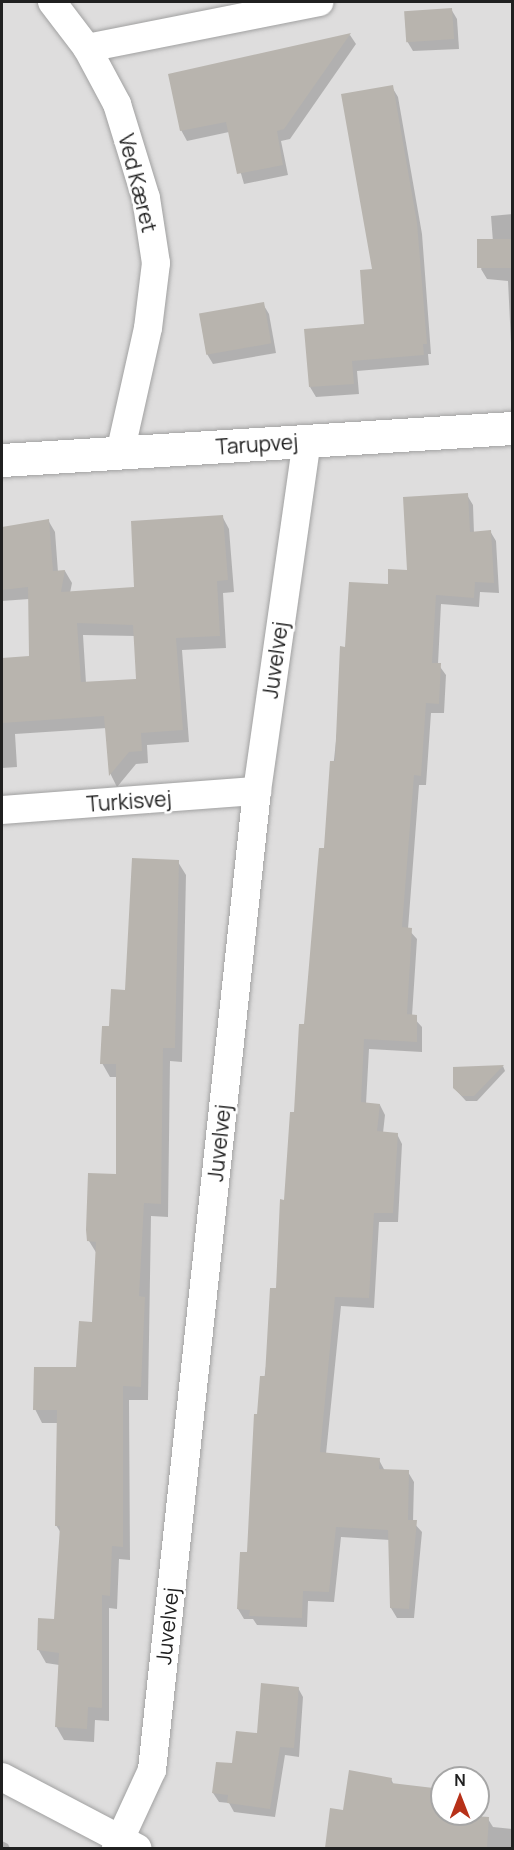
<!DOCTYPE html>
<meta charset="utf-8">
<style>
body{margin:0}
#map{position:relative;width:514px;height:1850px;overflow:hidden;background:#efeee8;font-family:Manrope,sans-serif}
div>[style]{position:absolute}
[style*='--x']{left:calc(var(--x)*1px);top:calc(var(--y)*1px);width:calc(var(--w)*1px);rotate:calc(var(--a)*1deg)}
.residential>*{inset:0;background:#dedddd}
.shadow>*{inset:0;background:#0003}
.building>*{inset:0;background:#b8b4ae;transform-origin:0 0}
.roads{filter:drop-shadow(0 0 2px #a1a1a1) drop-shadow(0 0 2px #a1a1a1)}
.minor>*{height:28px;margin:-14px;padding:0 14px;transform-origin:14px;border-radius:14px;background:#fff}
.tertiary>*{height:33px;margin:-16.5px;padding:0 16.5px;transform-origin:16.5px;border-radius:16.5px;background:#fff}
span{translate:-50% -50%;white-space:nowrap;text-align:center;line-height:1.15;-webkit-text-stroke:5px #fff;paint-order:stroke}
.street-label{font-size:21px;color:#202020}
.frame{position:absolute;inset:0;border:3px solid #202020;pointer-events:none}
.north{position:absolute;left:430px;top:1766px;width:60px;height:60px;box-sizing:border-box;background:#fff;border:2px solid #a6a6a6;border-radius:50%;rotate:0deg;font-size:16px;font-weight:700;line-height:24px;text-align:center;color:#202020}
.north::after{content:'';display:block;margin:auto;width:21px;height:27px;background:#b73119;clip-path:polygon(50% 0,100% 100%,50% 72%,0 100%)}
</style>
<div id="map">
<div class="residential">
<div style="clip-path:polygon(evenodd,2px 2px,512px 2px,512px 1848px,2px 1848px,2px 2px,442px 1778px,478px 1778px,478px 1814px,442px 1814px,442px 1778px)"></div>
</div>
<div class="shadow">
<div style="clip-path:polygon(451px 9px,457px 19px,459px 49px,413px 51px,407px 41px)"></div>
<div style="clip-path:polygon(350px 35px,356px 44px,290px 139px,281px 141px,288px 175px,244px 184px,229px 132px,187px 141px,181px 130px,169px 75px)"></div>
<div style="clip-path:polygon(392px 87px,398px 97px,422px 234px,431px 354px,428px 354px,429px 365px,357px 371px,359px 394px,316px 397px,310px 387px,366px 325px)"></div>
<div style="clip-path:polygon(512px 214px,512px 364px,508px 281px,487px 279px,481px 269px,493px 242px,491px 216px)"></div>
<div style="clip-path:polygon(263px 304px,269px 314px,276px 353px,213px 364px,207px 354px)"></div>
<div style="clip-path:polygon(467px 495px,473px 505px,474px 533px,490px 531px,496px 541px,499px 593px,480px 592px,479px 607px,441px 604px,438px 664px,446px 675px,444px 713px,431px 713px,426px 785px,419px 785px,408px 929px,417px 939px,412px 1016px,422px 1027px,422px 1052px,369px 1049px,366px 1104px,380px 1105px,385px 1115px,383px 1133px,397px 1134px,402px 1144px,398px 1222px,379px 1222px,374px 1308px,341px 1306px,326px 1454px,379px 1460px,385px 1471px,408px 1472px,414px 1482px,413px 1522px,422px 1532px,414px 1618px,397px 1618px,391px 1608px,390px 1540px,341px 1537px,334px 1602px,308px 1601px,307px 1627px,257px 1625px,253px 1619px,244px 1619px,238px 1609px,248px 1554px,259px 1415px,277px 1290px,346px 648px,389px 586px,409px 572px)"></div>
<div style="clip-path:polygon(evenodd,222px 516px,229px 529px,234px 592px,223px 593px,226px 648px,182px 650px,189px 742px,147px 745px,148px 763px,136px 764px,117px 787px,111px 775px,107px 728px,15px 734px,17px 767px,2px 768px,2px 659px,30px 657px,29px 599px,2px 601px,2px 529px,48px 520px,55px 532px,58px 572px,65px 571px,72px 583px,70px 593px,136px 589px,222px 516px,83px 635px,135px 636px,138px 680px,86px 683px,83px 635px)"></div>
<div style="clip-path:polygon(178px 862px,186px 875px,182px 1062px,170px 1061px,168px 1217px,151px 1216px,148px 1400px,129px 1400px,130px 1560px,119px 1559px,117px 1609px,109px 1608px,109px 1721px,95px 1720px,94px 1742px,64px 1740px,56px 1726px,59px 1665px,46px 1663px,38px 1649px,56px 1621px,61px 1533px,56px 1525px,58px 1423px,42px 1423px,35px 1409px,77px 1369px,93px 1323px,97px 1254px,89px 1241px,117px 1176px,117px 1077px,110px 1077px,102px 1063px,110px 1028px)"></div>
<div style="clip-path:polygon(503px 1066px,505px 1071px,477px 1101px,466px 1101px,454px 1088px)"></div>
<div style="clip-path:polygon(298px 1688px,303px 1697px,299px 1757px,285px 1755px,275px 1817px,234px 1812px,229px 1803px,219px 1802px,213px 1793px)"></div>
<div style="clip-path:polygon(391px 1779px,394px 1785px,442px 1790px,442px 1814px,488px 1819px,493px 1827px,512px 1829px,512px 1848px,326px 1848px,332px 1810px,344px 1811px)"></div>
<div style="clip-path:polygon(2px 1841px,8px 1844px,10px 1848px,2px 1848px)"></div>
</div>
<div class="building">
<div style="left:452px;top:8px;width:31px;height:48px;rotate:86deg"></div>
<div style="clip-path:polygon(351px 33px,284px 129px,277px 131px,283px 165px,237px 174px,226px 122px,180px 131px,168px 74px)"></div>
<div style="clip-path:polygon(393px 85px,417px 223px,427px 344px,423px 344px,424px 355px,352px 361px,354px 384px,309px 387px,304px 329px,364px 324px,360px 270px,372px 269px,341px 94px)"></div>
<div style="left:513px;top:239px;width:29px;height:36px;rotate:90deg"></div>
<div style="left:264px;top:302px;width:42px;height:66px;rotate:80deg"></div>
<div style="clip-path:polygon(468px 493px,470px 532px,491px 530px,494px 583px,475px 582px,474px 598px,436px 595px,432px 663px,441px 663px,439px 704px,426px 703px,421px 776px,414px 775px,402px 927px,412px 928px,407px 1014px,417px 1015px,417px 1042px,364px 1039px,361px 1102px,380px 1104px,377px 1131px,398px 1133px,393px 1213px,374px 1213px,369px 1298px,335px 1297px,320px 1452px,380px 1458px,379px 1469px,409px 1470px,408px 1520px,417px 1520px,409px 1609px,390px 1608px,388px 1530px,336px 1527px,329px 1592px,303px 1591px,302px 1618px,249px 1616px,250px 1610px,237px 1609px,240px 1552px,247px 1552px,254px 1414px,257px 1414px,260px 1376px,265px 1376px,270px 1288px,276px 1288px,280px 1199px,284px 1200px,290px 1112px,294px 1112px,299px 1024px,304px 1024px,319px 848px,324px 848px,330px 761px,335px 761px,340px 646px,345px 647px,349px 582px,388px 584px,388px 569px,407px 570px,403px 497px)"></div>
<div style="clip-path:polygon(evenodd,223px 515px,228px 580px,217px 581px,220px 636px,176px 638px,183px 730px,141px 733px,142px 751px,129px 752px,109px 776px,104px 716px,2px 723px,2px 658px,29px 656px,28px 587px,2px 590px,2px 527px,49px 519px,53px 571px,65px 570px,61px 592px,134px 587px,131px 521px,223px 515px,77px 623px,133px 625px,136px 679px,81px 682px,77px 623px)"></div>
<div style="clip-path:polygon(132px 858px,179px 860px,175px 1048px,163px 1048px,161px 1204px,144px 1203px,139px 1296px,145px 1297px,141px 1387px,123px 1386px,123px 1547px,112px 1546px,110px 1596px,102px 1595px,102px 1708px,88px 1707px,87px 1729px,55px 1727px,59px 1653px,37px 1650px,38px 1618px,54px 1619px,60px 1526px,55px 1526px,57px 1410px,33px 1410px,34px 1367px,76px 1367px,79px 1321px,92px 1322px,96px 1242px,87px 1241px,86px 1230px,88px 1173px,116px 1174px,116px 1064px,100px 1064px,102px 1026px,109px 1026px,111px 989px,125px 990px)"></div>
<div style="clip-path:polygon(504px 1065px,474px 1096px,462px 1096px,453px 1088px,453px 1067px)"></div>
<div style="clip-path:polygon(261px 1683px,299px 1687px,294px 1748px,280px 1747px,270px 1809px,227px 1803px,228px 1795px,212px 1793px,216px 1762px,232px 1763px,236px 1731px,257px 1733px)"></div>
<div style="clip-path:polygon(349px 1770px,392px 1778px,391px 1783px,442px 1789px,442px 1814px,489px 1817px,487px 1848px,325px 1848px,330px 1808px,343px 1810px)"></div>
</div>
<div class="roads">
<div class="minor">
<div style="--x:52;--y:2;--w:58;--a:52.7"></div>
<div style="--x:87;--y:48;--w:64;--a:61.8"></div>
<div style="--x:117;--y:104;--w:98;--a:72.9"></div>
<div style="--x:146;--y:198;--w:66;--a:81.3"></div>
<div style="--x:156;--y:263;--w:65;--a:97"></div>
<div style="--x:148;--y:328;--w:128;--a:102.6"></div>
<div style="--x:87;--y:48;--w:237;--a:-11.2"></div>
<div style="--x:2;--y:810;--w:256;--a:-4.3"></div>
<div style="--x:2;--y:1777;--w:153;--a:27.7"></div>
<div style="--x:116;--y:1848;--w:86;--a:-65.2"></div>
<div style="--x:152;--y:1770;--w:985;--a:-83.88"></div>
<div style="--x:257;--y:791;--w:354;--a:-81.9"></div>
</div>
<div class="tertiary">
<div style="--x:2;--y:460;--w:511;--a:-3.59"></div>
</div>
</div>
<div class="street-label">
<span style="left:138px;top:183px;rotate:76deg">Ved Kæret</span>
<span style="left:257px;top:444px;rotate:-4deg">Tarupvej</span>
<span style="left:275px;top:660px;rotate:-82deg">Juvelvej</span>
<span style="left:129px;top:801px;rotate:-4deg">Turkisvej</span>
<span style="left:219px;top:1143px;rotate:-84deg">Juvelvej</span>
<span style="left:167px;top:1626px;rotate:-84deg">Juvelvej</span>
</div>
<div class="frame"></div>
<div class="north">N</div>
</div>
